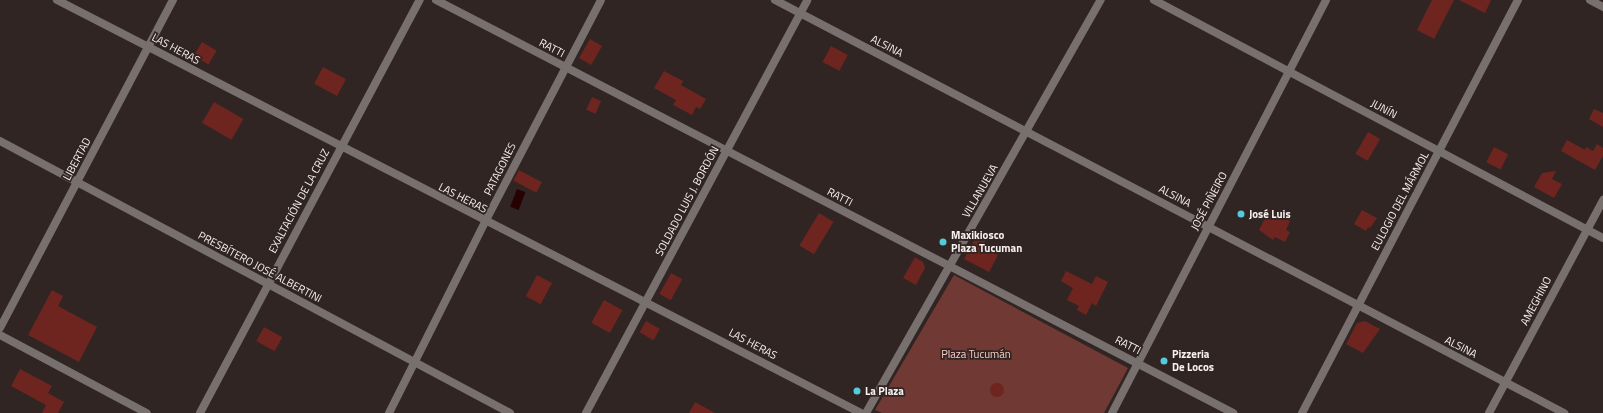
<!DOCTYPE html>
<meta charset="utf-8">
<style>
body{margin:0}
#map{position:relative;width:1603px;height:413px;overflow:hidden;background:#302523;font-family:"Titillium Web",sans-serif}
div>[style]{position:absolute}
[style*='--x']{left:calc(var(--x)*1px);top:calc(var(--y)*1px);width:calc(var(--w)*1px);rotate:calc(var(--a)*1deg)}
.green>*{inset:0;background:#703933}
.water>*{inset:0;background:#260202;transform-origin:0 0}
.building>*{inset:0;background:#6e251f;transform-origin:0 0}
.round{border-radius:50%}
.minor>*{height:8px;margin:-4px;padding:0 4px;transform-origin:4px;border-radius:4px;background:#77706f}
.dots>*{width:11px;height:11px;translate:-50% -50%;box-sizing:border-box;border:2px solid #302523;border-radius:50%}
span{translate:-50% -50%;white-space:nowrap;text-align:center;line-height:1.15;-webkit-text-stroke:3.5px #302523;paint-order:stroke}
.street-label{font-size:11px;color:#f9f1f0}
.poi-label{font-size:11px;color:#f9f1f0;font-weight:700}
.left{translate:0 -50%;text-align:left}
.park-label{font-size:11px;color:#fccdc6}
</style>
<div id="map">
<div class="green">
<div style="clip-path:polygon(954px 275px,1128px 368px,1104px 413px,882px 413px,875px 410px)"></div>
</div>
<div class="water">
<div style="left:517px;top:189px;width:9px;height:19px;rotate:21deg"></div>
</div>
<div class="building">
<div style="clip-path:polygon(1432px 0,1454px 0,1434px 39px,1417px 30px)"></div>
<div style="clip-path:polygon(1459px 0,1491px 0,1485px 13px)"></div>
<div style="left:590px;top:39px;width:14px;height:22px;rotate:30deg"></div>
<div style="left:202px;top:42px;width:17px;height:16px;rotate:31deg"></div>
<div style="left:831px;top:46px;width:19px;height:18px;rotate:28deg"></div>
<div style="left:323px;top:67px;width:26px;height:19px;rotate:28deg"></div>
<div style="clip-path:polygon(664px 71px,683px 81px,681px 85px,706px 99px,700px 109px,696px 107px,692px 115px,673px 105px,676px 100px,654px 88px)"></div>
<div style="left:592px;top:97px;width:10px;height:14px;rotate:24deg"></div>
<div style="left:214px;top:102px;width:34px;height:24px;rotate:30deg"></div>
<div style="clip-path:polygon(1594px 109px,1603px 113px,1603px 127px,1589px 119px)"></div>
<div style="left:1368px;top:132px;width:14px;height:25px;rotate:30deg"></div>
<div style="clip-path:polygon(1567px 140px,1585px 150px,1586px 147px,1593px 151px,1597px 144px,1603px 148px,1603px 156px,1595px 170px,1561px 151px)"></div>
<div style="left:1494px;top:147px;width:16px;height:17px;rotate:27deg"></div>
<div style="left:519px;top:170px;width:26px;height:12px;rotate:28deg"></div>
<div style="clip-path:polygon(1556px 171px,1552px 179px,1562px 184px,1554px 198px,1534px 187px,1542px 173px)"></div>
<div style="clip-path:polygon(1269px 210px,1290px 221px,1286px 230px,1290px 232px,1285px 242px,1275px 237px,1273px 240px,1259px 230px)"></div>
<div style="clip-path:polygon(1362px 210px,1377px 218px,1370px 228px,1368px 227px,1366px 231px,1354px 224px)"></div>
<div style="left:819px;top:213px;width:17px;height:38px;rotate:31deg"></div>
<div style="clip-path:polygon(980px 229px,989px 234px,982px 247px,998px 255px,989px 272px,964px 259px)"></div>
<div style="clip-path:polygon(915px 257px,923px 262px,925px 268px,916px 285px,903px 278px)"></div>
<div style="clip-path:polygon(1066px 271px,1092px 284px,1096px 276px,1108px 282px,1096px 306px,1092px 303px,1086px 315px,1077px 310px,1079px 306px,1067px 300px,1073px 288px,1061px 281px)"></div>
<div style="left:671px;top:273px;width:13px;height:24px;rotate:29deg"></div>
<div style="left:537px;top:275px;width:17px;height:24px;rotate:28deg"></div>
<div style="clip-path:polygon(52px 290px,63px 296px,58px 306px,97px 327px,79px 362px,28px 335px)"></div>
<div style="left:604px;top:300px;width:21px;height:26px;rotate:29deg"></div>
<div style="left:646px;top:321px;width:16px;height:13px;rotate:30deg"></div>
<div style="clip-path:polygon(1365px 321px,1380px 329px,1363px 353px,1346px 344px,1357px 323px)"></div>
<div style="left:264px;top:327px;width:21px;height:16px;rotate:29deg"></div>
<div style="clip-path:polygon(20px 369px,52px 386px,48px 393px,64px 402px,58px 413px,42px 413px,46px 405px,11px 386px)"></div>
<div class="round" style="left:990px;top:383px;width:14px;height:14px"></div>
<div style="clip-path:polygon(695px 402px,715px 413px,689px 413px)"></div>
</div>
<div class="minor">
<div style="--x:57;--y:0;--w:904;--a:27.19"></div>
<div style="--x:436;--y:0;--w:898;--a:27.39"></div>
<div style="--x:775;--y:0;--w:891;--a:27.63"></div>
<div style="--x:1154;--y:0;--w:508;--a:27.93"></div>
<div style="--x:1590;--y:0;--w:15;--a:28"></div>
<div style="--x:0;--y:141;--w:578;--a:28.07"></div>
<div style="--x:0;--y:328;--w:371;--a:-62.2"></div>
<div style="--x:0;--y:335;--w:166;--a:28"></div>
<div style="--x:200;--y:413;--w:468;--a:-62"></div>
<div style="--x:389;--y:413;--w:214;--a:-63.3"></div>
<div style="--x:485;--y:222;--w:250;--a:-62.4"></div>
<div style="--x:586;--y:413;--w:468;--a:-61.8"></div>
<div style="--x:866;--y:413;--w:475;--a:-60.4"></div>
<div style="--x:1112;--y:413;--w:465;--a:-62.6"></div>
<div style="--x:1302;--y:413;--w:466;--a:-62.4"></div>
<div style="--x:1489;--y:413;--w:242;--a:-61.8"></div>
</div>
<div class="dots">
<div style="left:1241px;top:214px;background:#53cbdb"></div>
<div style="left:943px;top:242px;background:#53cbdb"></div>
<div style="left:1164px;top:361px;background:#53cbdb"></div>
<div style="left:857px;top:391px;background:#53cbdb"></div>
</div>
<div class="street-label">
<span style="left:887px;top:46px;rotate:27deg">ALSINA</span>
<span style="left:552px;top:48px;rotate:28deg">RATTI</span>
<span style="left:176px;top:49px;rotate:28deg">LAS HERAS</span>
<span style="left:1384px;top:109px;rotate:28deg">JUNÍN</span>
<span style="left:77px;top:159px;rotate:-62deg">LIBERTAD</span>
<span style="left:500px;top:169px;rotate:-63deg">PATAGONES</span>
<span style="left:980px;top:191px;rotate:-60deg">VILLANUEVA</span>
<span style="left:1175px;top:196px;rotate:28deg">ALSINA</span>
<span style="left:840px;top:197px;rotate:28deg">RATTI</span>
<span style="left:463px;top:198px;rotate:27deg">LAS HERAS</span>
<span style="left:299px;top:201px;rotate:-62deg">EXALTACIÓN DE LA CRUZ</span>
<span style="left:687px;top:201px;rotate:-62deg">SOLDADO LUIS J. BORDÓN</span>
<span style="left:1209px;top:201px;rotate:-62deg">JOSÉ PIÑEIRO</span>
<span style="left:1400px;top:201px;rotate:-62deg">EULOGIO DEL MÁRMOL</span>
<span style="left:260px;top:267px;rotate:28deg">PRESBÍTERO JOSÉ ALBERTINI</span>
<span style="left:1536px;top:301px;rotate:-62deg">AMEGHINO</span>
<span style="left:753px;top:344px;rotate:28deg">LAS HERAS</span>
<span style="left:1128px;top:345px;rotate:27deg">RATTI</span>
<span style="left:1461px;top:347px;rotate:27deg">ALSINA</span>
</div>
<div class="poi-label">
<span class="left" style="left:1249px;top:214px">José Luis</span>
<span class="left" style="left:951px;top:242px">Maxikiosco<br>Plaza Tucuman</span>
<span class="left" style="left:1172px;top:361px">Pizzeria<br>De Locos</span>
<span class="left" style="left:865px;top:391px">La Plaza</span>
</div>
<div class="park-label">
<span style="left:976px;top:354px">Plaza Tucumán</span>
</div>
</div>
